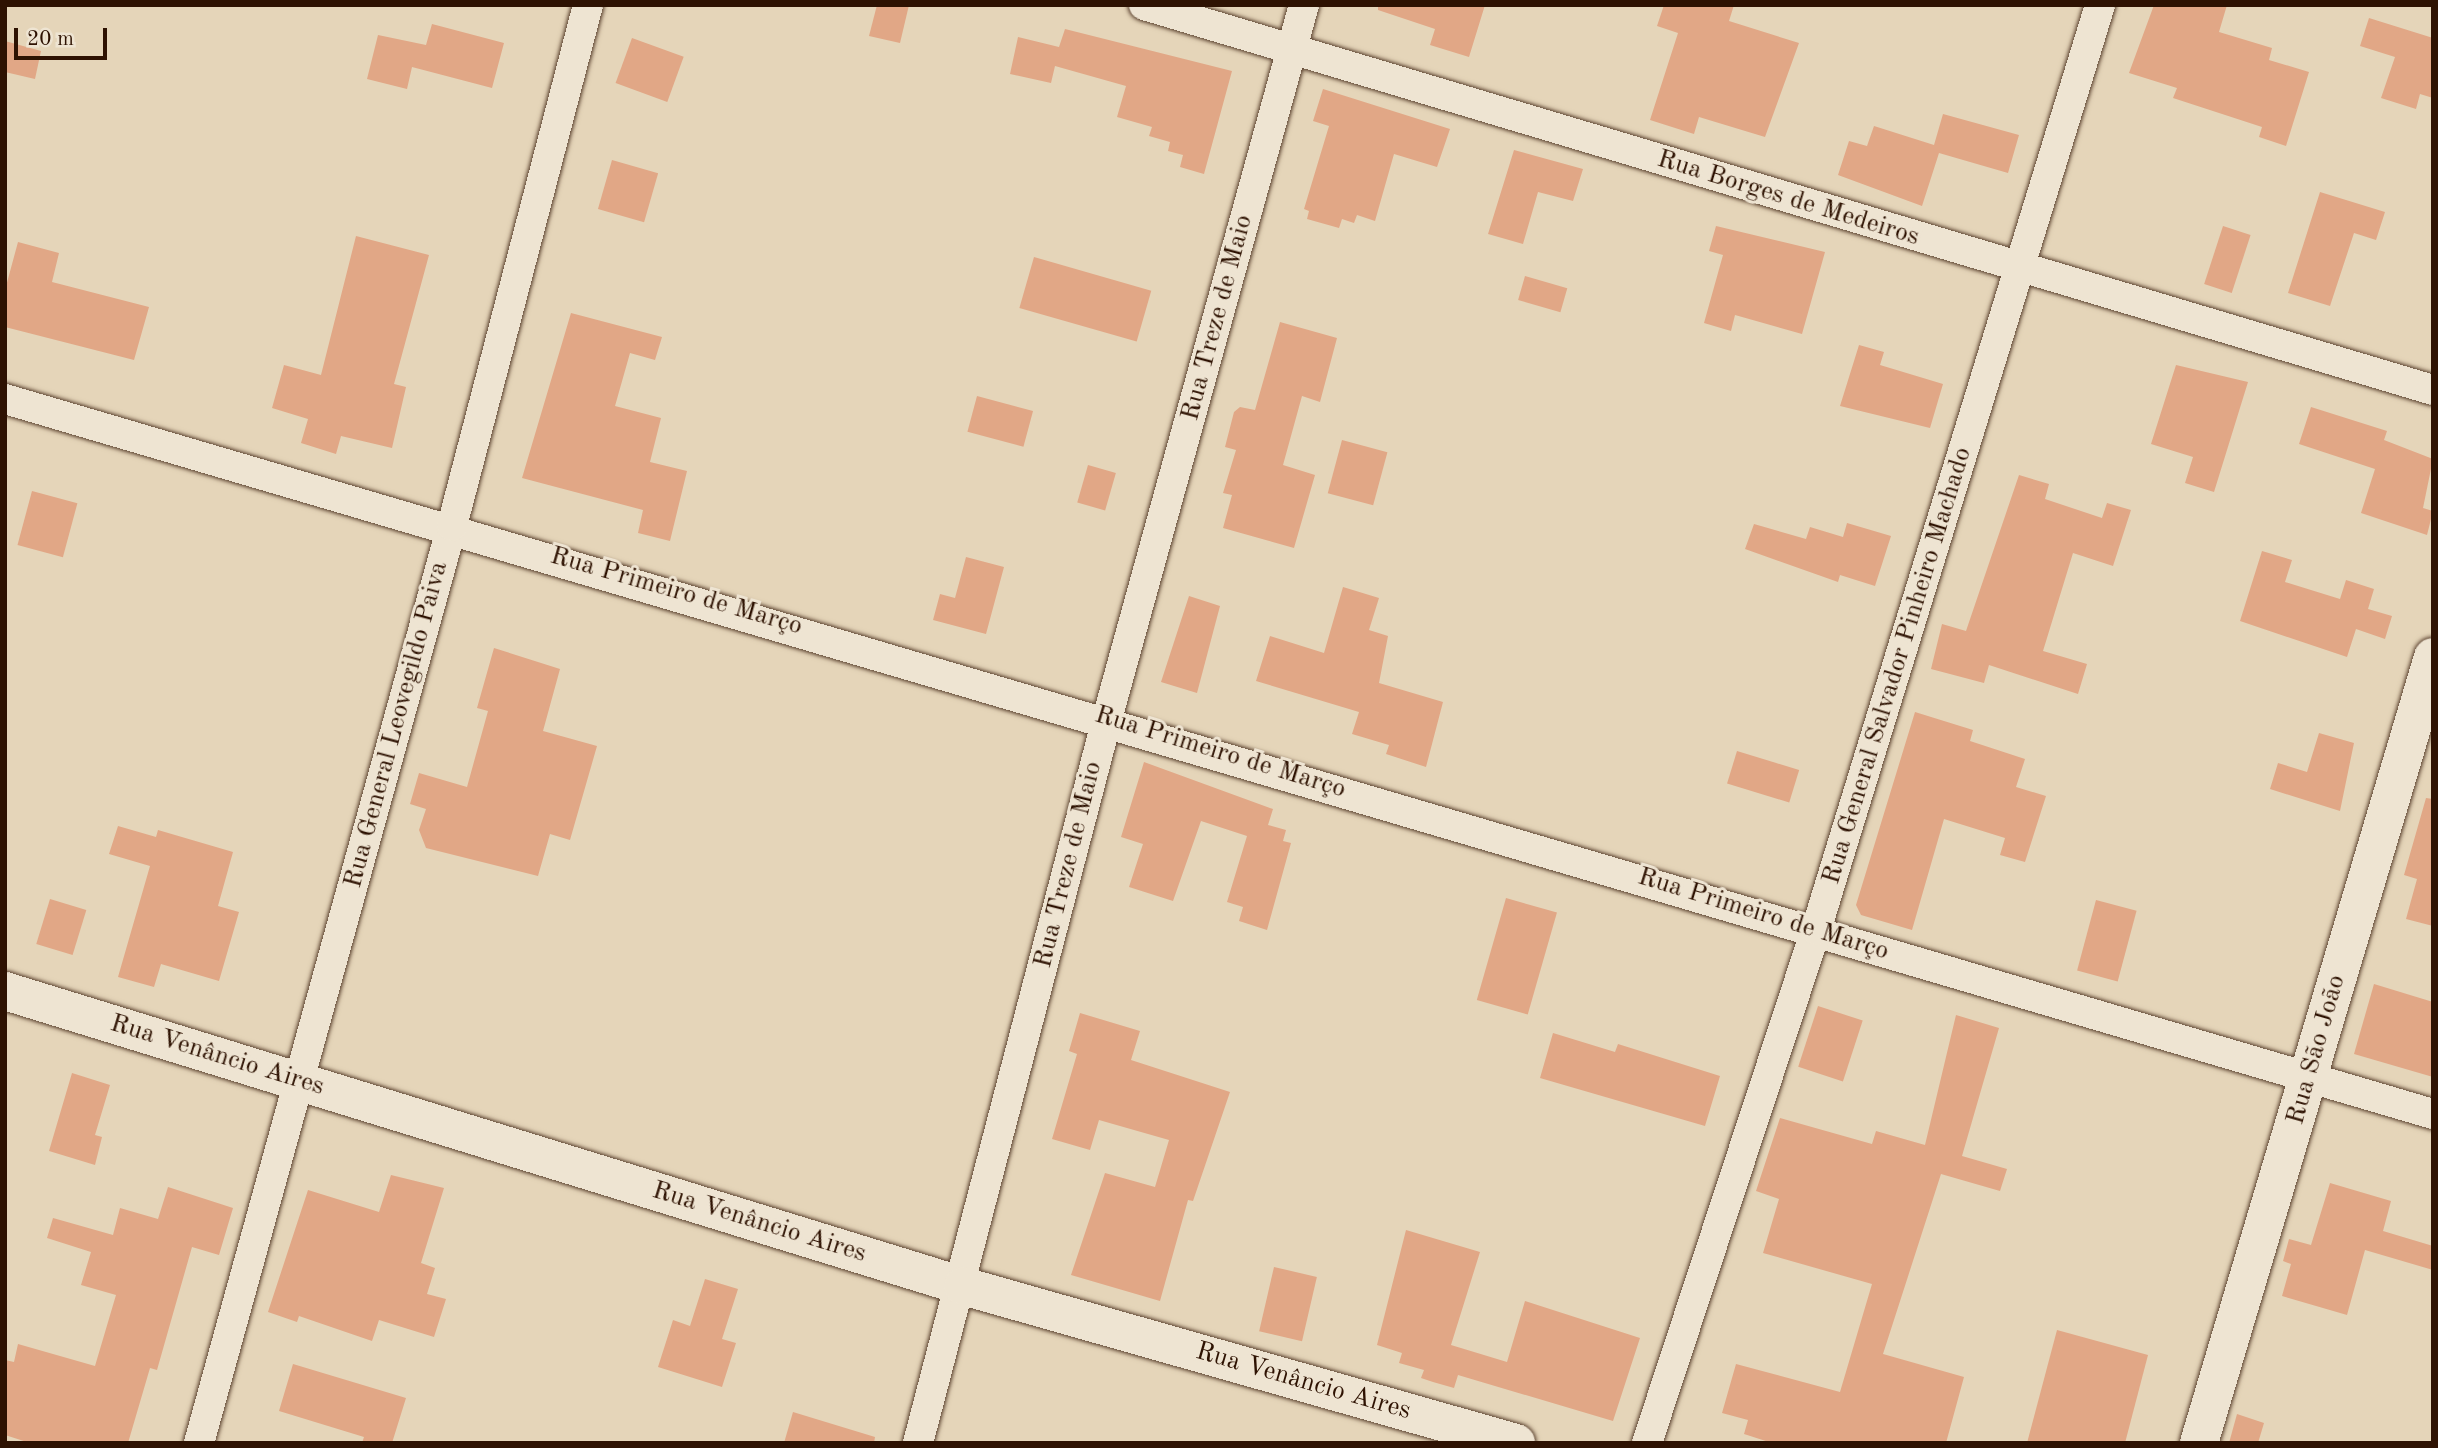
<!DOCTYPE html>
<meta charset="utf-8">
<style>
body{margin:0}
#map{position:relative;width:2438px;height:1448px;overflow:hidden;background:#e5d5b9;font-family:"Old Standard TT",serif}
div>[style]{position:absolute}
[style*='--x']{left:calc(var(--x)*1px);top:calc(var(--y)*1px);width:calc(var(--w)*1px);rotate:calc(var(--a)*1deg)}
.building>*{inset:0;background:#e1a786;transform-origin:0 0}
.roads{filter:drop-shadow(0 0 2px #5c4330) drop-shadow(0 0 2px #5c4330)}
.street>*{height:30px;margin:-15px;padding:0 15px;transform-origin:15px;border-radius:15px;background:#eee4d2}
.secondary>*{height:38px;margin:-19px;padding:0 19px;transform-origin:19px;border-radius:19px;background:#eee4d2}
span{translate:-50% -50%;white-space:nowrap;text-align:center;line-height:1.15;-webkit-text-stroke:6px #eee4d2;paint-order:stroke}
.street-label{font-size:26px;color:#2e1202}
.frame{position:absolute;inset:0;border:7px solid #2e1202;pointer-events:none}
.scale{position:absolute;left:14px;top:28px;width:93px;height:32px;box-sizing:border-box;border:4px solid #2e1202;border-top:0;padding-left:9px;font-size:21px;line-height:24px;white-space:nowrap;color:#2e1202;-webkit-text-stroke:5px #eee4d2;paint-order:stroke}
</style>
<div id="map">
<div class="building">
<div style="clip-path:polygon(877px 5px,909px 5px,900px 43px,869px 36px)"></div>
<div style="clip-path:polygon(1378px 5px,1485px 5px,1469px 57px,1430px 45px,1435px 29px,1378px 10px)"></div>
<div style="clip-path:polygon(1664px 5px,1734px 5px,1729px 21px,1799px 43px,1765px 137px,1699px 117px,1694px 134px,1650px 120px,1678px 33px,1657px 26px)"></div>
<div style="clip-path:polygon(2154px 5px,2227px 5px,2219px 32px,2272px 48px,2269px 60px,2309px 72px,2286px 146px,2259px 137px,2262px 127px,2173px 98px,2177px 88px,2129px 73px)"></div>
<div style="clip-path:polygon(2369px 18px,2433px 38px,2433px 98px,2420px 94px,2416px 109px,2381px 98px,2395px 57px,2360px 46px)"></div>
<div style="clip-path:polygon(432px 24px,504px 43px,492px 88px,412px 67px,407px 89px,367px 79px,378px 35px,426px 45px)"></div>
<div style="clip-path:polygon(1065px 29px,1232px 71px,1204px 174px,1180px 167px,1183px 155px,1168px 151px,1170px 142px,1149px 136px,1152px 127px,1117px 117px,1126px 86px,1055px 66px,1051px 83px,1010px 74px,1018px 37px,1059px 47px)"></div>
<div style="left:632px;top:38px;width:55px;height:48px;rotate:20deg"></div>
<div style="clip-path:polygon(5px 41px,41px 51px,35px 79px,5px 72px)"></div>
<div style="clip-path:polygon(1323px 89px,1450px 129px,1437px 167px,1394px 154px,1375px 221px,1357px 215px,1354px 223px,1342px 219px,1339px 228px,1307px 219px,1309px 211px,1304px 209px,1329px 126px,1313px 121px)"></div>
<div style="clip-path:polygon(1943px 114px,2019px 135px,2008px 173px,1939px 153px,1922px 206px,1838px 175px,1849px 141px,1867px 146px,1874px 126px,1934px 145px)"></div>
<div style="clip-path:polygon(1514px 150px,1583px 169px,1573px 201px,1538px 192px,1523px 244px,1488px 234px)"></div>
<div style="left:612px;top:160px;width:48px;height:51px;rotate:16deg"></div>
<div style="clip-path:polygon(2320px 192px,2385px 212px,2376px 240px,2354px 233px,2330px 306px,2288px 293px)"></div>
<div style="clip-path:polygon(1716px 226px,1825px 252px,1802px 334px,1735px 315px,1731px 331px,1704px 323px,1723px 255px,1709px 251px)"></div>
<div style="left:2223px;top:226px;width:29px;height:61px;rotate:18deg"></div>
<div style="clip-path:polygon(356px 236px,429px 255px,394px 384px,406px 387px,392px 448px,341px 436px,336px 454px,301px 443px,308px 419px,272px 408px,284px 365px,321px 375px)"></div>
<div style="clip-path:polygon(18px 242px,59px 253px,52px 282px,149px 307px,134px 360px,5px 327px,5px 290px)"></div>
<div style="left:1034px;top:257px;width:122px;height:53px;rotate:16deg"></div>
<div style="left:1525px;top:276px;width:44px;height:25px;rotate:16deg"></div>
<div style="clip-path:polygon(571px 313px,662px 337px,655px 360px,630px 353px,615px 406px,661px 418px,650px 462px,687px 471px,670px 541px,638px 533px,643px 510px,522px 478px)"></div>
<div style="clip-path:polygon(1280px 322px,1337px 338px,1320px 402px,1302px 396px,1283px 465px,1315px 475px,1294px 548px,1223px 528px,1232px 495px,1223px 493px,1236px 450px,1225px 447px,1234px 412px,1240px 407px,1255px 410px)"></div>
<div style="clip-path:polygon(1859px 345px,1884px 352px,1880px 365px,1943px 384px,1930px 428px,1840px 406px)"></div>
<div style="clip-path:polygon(2176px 365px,2248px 382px,2214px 492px,2185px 483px,2193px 457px,2151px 444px)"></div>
<div style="left:977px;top:396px;width:58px;height:37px;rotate:15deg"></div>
<div style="clip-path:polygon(2311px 407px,2387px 431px,2384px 440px,2433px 459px,2423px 508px,2433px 511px,2427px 535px,2361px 513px,2375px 469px,2299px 444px)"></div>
<div style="left:1342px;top:440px;width:47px;height:55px;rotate:15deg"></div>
<div style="left:1088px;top:465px;width:29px;height:39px;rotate:16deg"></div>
<div style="clip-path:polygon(2019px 475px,2049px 484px,2045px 499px,2102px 518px,2107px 503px,2131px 510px,2113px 566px,2073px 553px,2043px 651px,2087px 664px,2078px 694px,1989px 665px,1984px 683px,1931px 669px,1942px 624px,1966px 631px)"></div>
<div style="left:32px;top:491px;width:47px;height:56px;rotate:15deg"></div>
<div style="clip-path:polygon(1847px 523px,1891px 536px,1875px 586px,1840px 575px,1838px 582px,1745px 549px,1754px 524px,1806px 539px,1810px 527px,1843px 537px)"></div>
<div style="clip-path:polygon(2262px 551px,2292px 560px,2285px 582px,2340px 599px,2346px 580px,2374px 589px,2368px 609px,2392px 616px,2385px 639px,2356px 629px,2347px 657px,2240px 621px)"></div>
<div style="clip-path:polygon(966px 557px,1004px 567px,986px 634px,933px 620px,940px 594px,955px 598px)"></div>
<div style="clip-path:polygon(1343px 587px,1379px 598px,1369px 630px,1388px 636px,1379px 683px,1443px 702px,1426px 767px,1386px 754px,1389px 745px,1352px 734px,1359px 712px,1256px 681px,1270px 636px,1324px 653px)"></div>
<div style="clip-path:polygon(1189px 596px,1220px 606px,1197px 693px,1161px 682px)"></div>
<div style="clip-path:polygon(494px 648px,560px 669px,543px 731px,597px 746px,570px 840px,550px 834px,538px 876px,426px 848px,419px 830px,426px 809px,410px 804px,419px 773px,467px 787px,488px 711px,477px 708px)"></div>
<div style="clip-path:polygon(1915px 712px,1973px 730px,1970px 741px,2025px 759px,2016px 787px,2046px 796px,2025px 862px,2000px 855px,2005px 838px,1944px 819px,1912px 930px,1861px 915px,1856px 905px)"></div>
<div style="clip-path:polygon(2319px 733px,2354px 743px,2340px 811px,2270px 789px,2278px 763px,2307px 772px)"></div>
<div style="left:1737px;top:751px;width:65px;height:34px;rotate:17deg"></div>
<div style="clip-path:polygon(1144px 762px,1273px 809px,1268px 825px,1286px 830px,1283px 841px,1291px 843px,1267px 930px,1239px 921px,1243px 907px,1227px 902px,1247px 836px,1201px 821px,1173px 901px,1129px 887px,1143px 844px,1121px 837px)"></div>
<div style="clip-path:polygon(2426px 798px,2433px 799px,2433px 926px,2406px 919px,2417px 879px,2404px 875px)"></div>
<div style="clip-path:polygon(118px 826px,156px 837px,158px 830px,233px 852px,218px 906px,239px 912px,219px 981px,161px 964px,154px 987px,118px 977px,150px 866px,109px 854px)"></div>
<div style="left:1506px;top:898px;width:53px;height:106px;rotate:16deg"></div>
<div style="left:50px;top:899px;width:38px;height:47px;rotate:17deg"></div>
<div style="left:2096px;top:900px;width:42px;height:73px;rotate:15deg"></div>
<div style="clip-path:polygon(2374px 984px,2433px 1002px,2433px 1077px,2354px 1054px)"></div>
<div style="left:1818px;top:1006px;width:47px;height:64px;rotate:18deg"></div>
<div style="clip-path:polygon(1080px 1013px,1140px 1031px,1131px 1060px,1230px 1092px,1193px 1201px,1188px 1200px,1160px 1301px,1071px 1275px,1105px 1173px,1155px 1187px,1169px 1140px,1099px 1120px,1090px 1150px,1052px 1139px,1077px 1054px,1069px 1051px)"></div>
<div style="clip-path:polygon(1956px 1015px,1999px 1028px,1962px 1156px,2007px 1169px,2000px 1191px,1941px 1174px,1883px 1354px,1964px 1377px,1946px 1443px,1772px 1443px,1744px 1434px,1748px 1420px,1722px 1413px,1736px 1364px,1840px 1392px,1872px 1284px,1763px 1253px,1779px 1199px,1756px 1191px,1780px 1118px,1872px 1144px,1876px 1131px,1925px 1145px)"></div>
<div style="clip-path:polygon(1553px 1033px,1615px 1052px,1618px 1044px,1720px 1076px,1705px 1126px,1540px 1078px)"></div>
<div style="clip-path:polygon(72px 1073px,110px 1085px,95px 1135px,102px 1137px,95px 1165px,49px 1151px)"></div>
<div style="clip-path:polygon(391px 1175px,444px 1188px,421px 1263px,435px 1268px,427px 1294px,446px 1299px,434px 1337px,379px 1320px,372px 1341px,299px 1316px,297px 1322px,268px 1312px,308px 1190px,379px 1212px)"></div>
<div style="clip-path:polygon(2330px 1183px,2391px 1201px,2383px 1231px,2433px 1246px,2433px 1270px,2365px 1250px,2347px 1315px,2282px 1296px,2291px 1264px,2283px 1261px,2289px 1239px,2311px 1245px)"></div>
<div style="clip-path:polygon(168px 1187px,233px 1208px,219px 1255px,192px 1247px,157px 1370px,150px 1368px,128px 1443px,30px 1443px,5px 1435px,5px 1360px,14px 1362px,18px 1344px,95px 1366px,116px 1295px,81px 1285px,91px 1252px,47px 1238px,53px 1218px,113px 1235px,120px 1208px,158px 1219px)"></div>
<div style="clip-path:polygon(1406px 1230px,1480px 1252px,1451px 1345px,1507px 1362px,1525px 1301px,1640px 1338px,1613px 1421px,1458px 1375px,1454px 1388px,1433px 1382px,1421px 1378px,1424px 1370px,1399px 1363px,1402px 1353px,1377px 1345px)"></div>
<div style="left:1274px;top:1267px;width:44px;height:66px;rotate:13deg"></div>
<div style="clip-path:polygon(705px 1279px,738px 1289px,722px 1339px,736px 1343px,722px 1387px,658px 1367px,673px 1320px,690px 1326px)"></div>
<div style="clip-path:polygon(2057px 1330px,2148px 1355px,2125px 1443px,2027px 1443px)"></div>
<div style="clip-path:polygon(293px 1364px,406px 1398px,392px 1443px,362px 1443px,364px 1437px,279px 1411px)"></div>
<div style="clip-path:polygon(793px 1412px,875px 1437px,874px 1443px,784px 1443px)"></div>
<div style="clip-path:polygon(2237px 1414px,2264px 1423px,2258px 1443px,2229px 1443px)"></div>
</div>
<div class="roads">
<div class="street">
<div style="--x:1144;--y:5;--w:1345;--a:16.63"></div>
<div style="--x:5;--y:399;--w:2531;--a:16.41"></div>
<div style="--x:199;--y:1443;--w:951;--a:-74.58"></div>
<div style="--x:452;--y:526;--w:538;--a:-75.37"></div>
<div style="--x:918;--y:1443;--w:748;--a:-75.37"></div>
<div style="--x:1107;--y:719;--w:741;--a:-74.58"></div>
<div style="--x:1647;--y:1443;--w:540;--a:-71.77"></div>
<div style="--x:1816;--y:930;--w:968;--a:-72.93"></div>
</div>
<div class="secondary">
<div style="--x:5;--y:991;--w:1002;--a:17.12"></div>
<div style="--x:963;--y:1286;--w:575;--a:15.85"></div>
<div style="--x:2199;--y:1443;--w:820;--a:-73.42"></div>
</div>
</div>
<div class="street-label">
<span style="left:1788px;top:199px;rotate:17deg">Rua Borges de Medeiros</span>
<span style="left:1218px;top:318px;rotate:-75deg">Rua Treze de Maio</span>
<span style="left:676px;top:592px;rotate:16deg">Rua Primeiro de Março</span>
<span style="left:1898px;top:666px;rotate:-73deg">Rua General Salvador Pinheiro Machado</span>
<span style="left:397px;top:725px;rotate:-75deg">Rua General Leovegildo Paiva</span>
<span style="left:1220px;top:753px;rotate:17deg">Rua Primeiro de Março</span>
<span style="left:1069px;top:865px;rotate:-76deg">Rua Treze de Maio</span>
<span style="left:1763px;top:915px;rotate:17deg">Rua Primeiro de Março</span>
<span style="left:2317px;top:1050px;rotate:-74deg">Rua São João</span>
<span style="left:217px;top:1056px;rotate:17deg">Rua Venâncio Aires</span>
<span style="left:759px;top:1223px;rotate:17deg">Rua Venâncio Aires</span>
<span style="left:1303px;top:1382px;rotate:16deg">Rua Venâncio Aires</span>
</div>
<div class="frame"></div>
<div class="scale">20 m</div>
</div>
